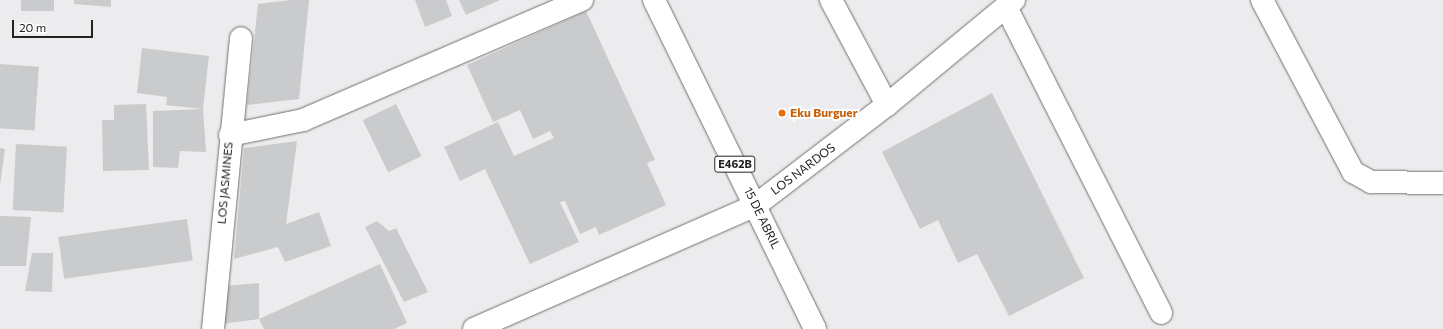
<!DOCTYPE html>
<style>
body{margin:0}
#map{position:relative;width:1443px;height:329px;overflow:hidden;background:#ececee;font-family:Commissioner,sans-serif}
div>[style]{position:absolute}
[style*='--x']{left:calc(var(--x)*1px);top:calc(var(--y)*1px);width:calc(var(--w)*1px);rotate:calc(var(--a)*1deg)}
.building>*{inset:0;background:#cacbcc;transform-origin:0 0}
.roads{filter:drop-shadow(0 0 1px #707072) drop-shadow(0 0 1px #707072)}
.minor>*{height:22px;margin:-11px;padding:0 11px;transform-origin:11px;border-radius:11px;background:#fff}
.major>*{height:22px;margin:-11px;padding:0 11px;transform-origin:11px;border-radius:11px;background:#fff}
.dots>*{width:11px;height:11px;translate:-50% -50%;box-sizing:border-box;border:2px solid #fff;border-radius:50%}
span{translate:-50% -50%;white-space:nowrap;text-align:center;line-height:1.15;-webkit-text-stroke:4px #fff;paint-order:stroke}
.shield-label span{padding:1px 3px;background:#fff;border:1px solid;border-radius:3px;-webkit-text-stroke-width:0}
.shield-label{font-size:11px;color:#232324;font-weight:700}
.food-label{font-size:12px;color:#c56008;font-weight:700}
.left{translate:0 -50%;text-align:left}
.street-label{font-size:12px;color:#232324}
.scale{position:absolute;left:12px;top:20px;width:81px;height:18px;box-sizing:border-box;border:2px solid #232324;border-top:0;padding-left:5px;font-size:12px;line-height:14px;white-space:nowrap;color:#232324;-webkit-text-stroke:3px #fff;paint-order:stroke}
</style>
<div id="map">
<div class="building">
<div style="left:21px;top:0;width:33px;height:11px"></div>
<div style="clip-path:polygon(74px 0,111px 0,111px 7px,74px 4px)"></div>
<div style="clip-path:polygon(291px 0,309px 0,299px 99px,247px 105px,258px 4px)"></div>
<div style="clip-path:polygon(415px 0,446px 0,452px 16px,425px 27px)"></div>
<div style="clip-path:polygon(459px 0,500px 0,466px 15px)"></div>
<div style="clip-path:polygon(586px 11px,655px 160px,647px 163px,666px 205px,599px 235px,596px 227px,580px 234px,565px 201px,560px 202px,579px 242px,530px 264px,485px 169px,460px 181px,444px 147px,498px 122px,514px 156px,554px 138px,550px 131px,533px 139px,520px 110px,493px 122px,467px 65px)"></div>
<div style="clip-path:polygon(142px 48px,209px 56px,203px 109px,166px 105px,167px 97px,137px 93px)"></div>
<div style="left:0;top:64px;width:39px;height:64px;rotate:4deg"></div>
<div style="clip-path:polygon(992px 93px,1084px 278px,1009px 316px,977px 254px,958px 263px,938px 220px,920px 229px,882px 152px)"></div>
<div style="clip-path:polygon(146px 104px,149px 170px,103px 171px,102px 120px,114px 120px,114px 105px)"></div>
<div style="left:396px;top:104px;width:58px;height:37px;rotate:64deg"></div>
<div style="clip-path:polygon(203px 109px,206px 152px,180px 151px,178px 168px,153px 167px,153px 111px)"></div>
<div style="clip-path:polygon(297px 141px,286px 224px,319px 212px,331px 246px,285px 262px,278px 247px,234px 259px,244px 148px)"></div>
<div style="left:16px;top:144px;width:51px;height:66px;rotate:3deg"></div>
<div style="clip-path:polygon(0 148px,5px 149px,0 185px)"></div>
<div style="clip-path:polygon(0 216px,31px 217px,26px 266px,0 266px)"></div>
<div style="left:187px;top:219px;width:42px;height:130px;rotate:82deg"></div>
<div style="clip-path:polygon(377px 221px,389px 231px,396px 228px,428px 292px,404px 302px,365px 227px)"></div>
<div style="clip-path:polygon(32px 253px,53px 253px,52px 292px,25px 291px)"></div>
<div style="clip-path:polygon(380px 264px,407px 323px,394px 329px,264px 329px,259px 319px)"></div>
<div style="clip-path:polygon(259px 283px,259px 319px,220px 324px,225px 286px)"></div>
</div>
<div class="roads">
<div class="minor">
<div style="--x:831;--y:0;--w:119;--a:61.9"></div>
<div style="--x:1008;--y:0;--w:7;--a:106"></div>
<div style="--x:1006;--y:7;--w:343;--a:63.1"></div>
<div style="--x:1262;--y:0;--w:195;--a:62.1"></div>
<div style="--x:1353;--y:172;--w:21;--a:29"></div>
<div style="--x:1371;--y:182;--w:72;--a:0.8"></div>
<div style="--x:230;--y:135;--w:75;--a:-11.6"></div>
<div style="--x:303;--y:120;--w:304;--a:-23.3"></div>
<div style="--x:213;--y:329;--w:292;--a:-84.5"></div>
<div style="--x:474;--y:329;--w:308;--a:-23.7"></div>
<div style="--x:756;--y:205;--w:165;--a:-37.4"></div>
<div style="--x:887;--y:105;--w:165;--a:-39.6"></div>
</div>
<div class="major">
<div style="--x:654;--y:0;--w:366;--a:63.9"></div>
</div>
</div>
<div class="dots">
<div style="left:782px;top:113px;background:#e8710a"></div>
</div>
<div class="shield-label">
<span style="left:735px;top:164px">E462B</span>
</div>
<div class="food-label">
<span class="left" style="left:790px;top:113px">Eku Burguer</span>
</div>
<div class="street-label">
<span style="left:803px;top:169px;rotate:-37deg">LOS NARDOS</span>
<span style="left:225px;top:183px;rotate:-85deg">LOS JASMINES</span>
<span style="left:762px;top:218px;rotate:64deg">15 DE ABRIL</span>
</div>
<div class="scale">20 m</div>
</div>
